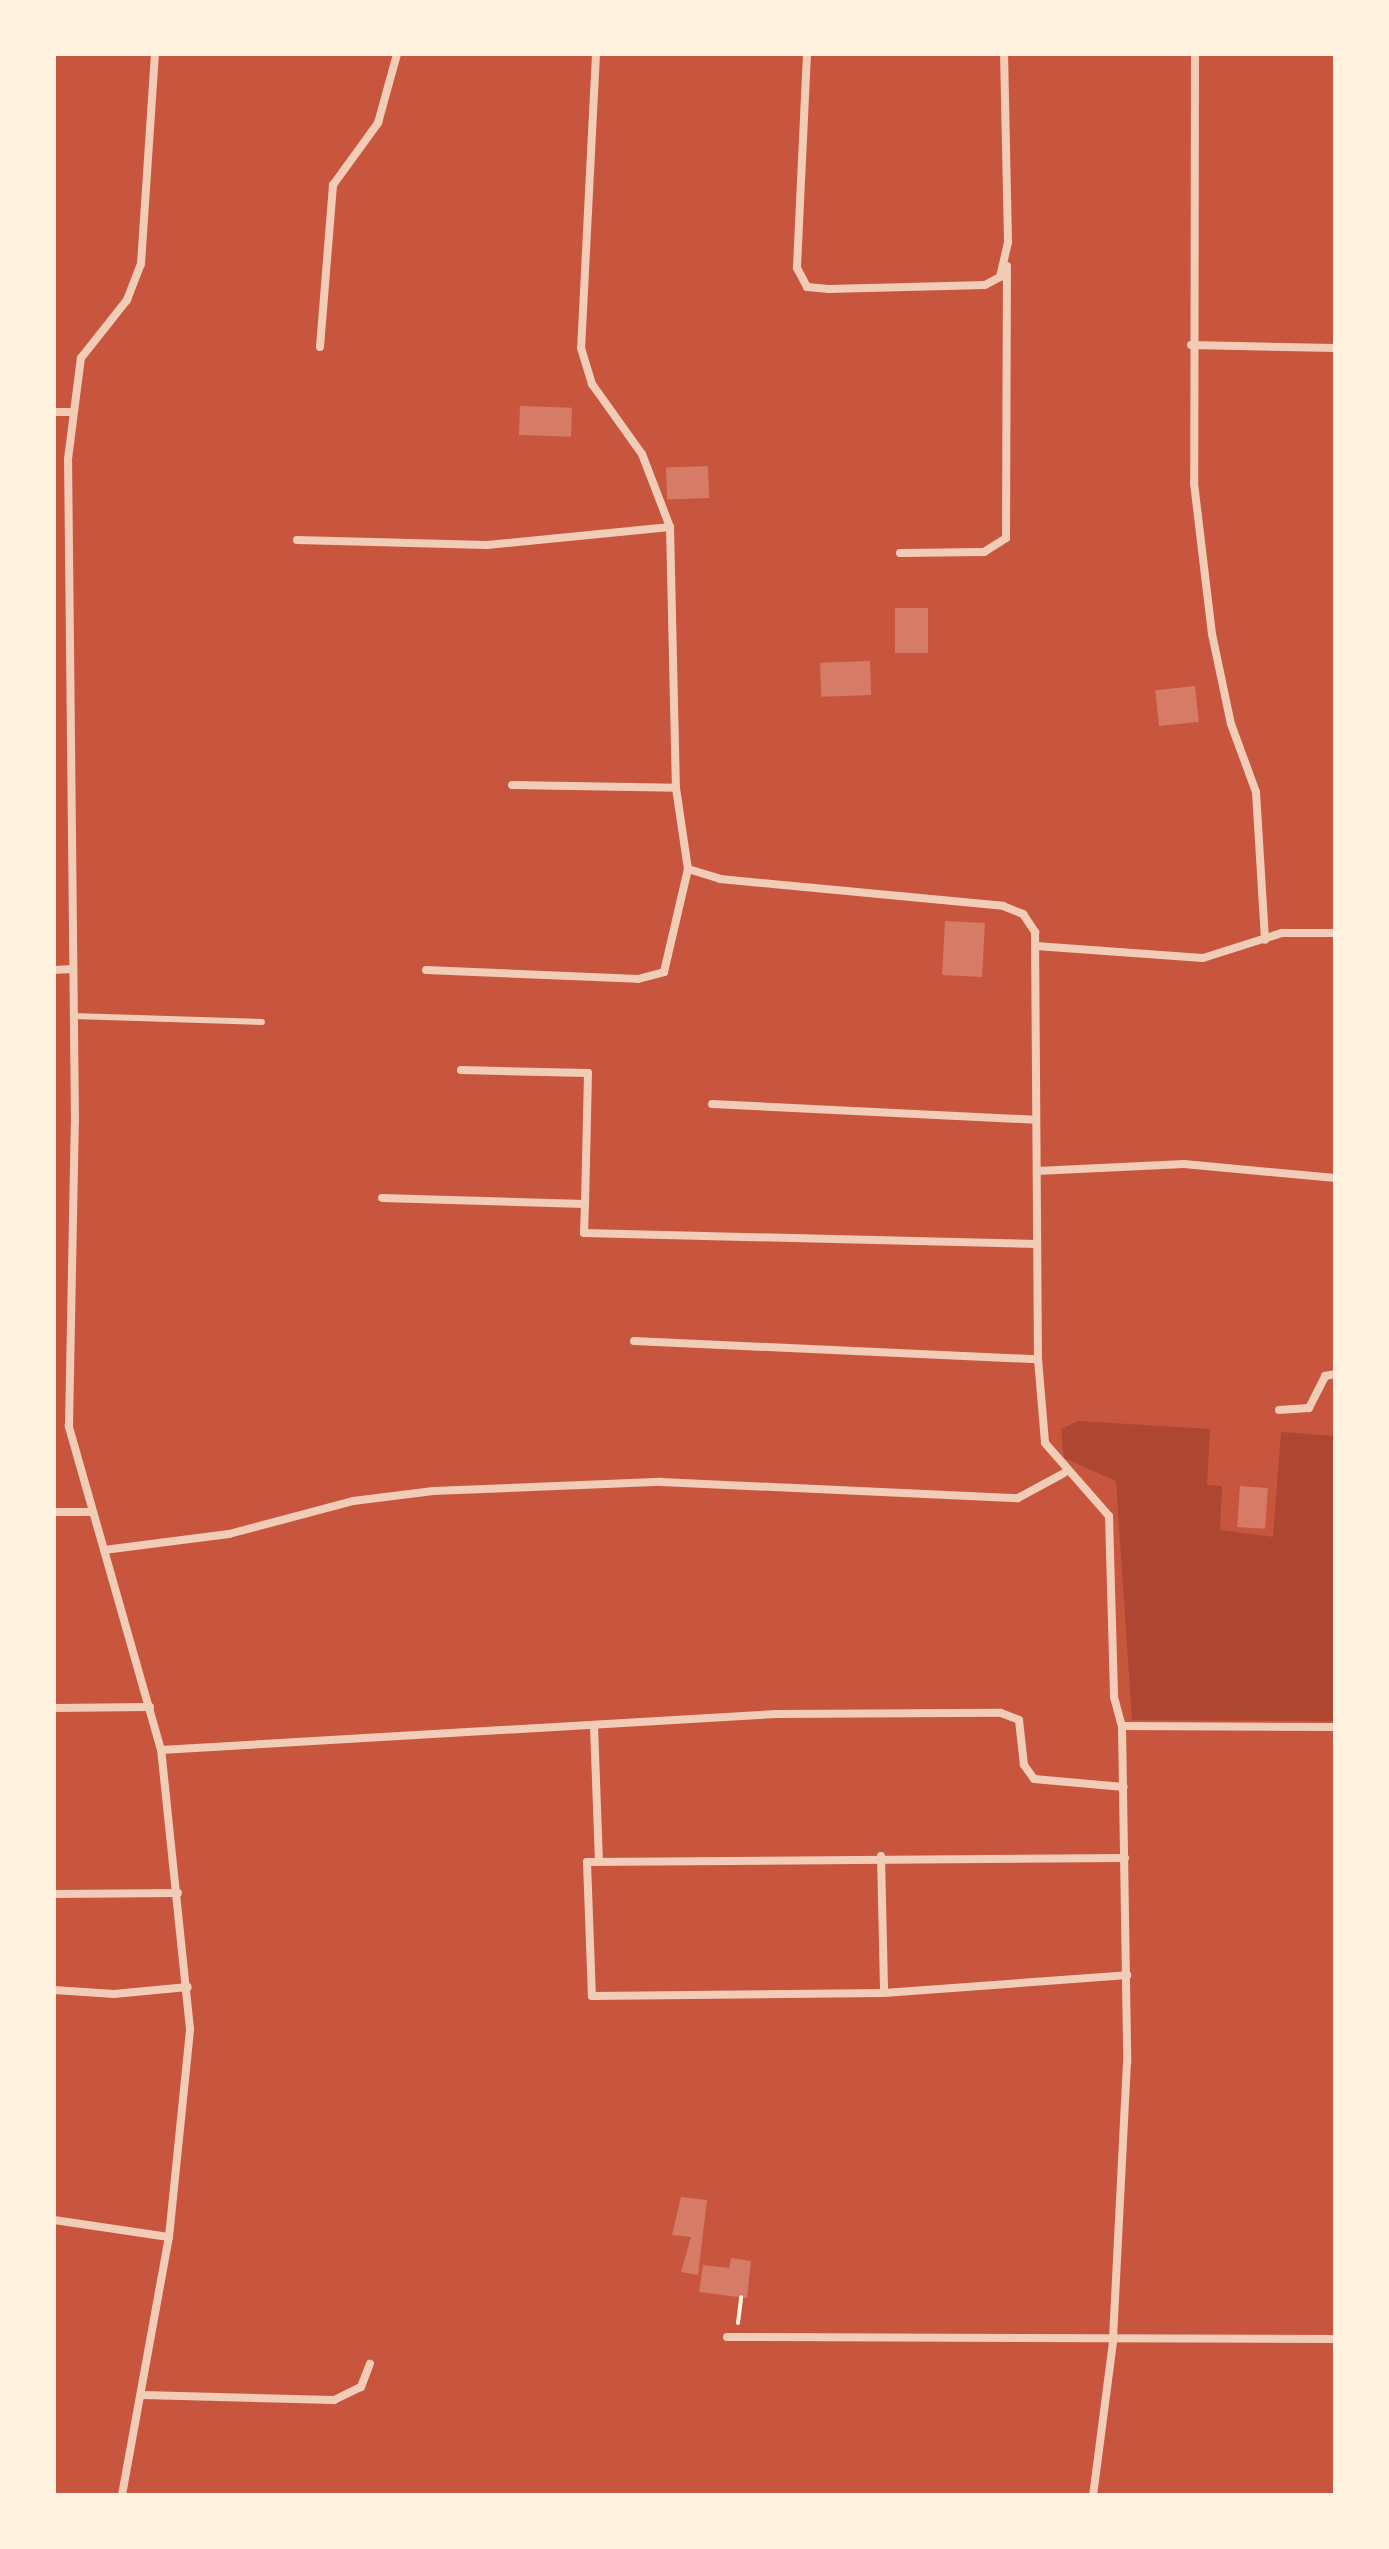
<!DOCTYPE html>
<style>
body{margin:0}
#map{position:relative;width:1389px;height:2549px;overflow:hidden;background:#c8553d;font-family:Cabin,sans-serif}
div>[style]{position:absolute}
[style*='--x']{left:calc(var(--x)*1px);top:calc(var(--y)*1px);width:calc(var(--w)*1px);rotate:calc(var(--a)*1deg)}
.green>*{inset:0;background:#ae4732}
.building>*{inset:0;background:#d67c66;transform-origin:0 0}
.path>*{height:4px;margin:-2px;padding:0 2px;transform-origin:2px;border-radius:2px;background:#fff3e0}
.service>*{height:6px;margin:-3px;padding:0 3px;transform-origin:3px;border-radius:3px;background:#f1ccb7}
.minor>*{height:8px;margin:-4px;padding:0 4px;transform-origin:4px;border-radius:4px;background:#f1ccb7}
span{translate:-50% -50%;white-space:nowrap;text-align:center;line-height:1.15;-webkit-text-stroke:8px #fff3e0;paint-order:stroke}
.frame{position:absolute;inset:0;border:56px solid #fff3e0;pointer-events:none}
</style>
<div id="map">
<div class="green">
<div style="clip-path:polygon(1078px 1421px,1210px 1429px,1207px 1485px,1222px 1486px,1220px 1530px,1273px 1537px,1281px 1432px,1335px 1436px,1335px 1721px,1132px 1720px,1116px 1481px,1064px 1458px,1061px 1429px)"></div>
</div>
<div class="building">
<div style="left:520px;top:406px;width:52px;height:29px;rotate:2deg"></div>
<div style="left:708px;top:466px;width:32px;height:42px;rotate:88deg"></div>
<div style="left:895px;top:608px;width:33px;height:45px"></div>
<div style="left:870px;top:661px;width:34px;height:50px;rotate:88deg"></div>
<div style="left:1195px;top:686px;width:36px;height:40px;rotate:84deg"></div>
<div style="left:945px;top:921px;width:40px;height:54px;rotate:3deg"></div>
<div style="left:1240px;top:1486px;width:28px;height:41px;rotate:4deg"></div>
<div style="clip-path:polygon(681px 2197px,707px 2200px,698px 2275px,681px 2272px,691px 2237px,672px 2235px)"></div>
<div style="clip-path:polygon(731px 2258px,751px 2261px,747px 2298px,699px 2292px,703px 2265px,729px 2268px)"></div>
</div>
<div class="path">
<div style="--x:738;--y:2323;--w:26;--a:-83"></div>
</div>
<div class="service">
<div style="--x:73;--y:1016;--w:189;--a:1.8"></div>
</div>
<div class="minor">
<div style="--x:596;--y:54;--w:294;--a:92.9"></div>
<div style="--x:581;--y:348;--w:38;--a:73"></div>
<div style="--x:592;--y:384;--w:86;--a:54.5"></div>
<div style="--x:642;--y:454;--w:78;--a:69"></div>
<div style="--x:670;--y:527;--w:261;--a:88.7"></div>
<div style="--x:676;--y:788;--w:82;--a:81.6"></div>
<div style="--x:688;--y:869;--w:34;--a:17"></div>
<div style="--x:720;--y:879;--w:284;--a:5.4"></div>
<div style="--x:1003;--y:906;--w:22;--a:22"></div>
<div style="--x:1023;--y:914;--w:22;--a:56"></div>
<div style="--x:1035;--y:932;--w:427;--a:89.6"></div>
<div style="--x:1038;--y:1359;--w:84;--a:85.2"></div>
<div style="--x:1045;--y:1443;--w:97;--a:48.8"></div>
<div style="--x:1109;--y:1516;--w:181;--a:88.4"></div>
<div style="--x:1114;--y:1697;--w:30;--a:75"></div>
<div style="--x:1122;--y:1726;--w:336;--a:89.1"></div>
<div style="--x:1127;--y:2062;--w:280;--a:92.9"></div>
<div style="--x:1113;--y:2342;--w:154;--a:97.4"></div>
<div style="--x:807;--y:54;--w:214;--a:92.7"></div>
<div style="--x:797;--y:268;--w:21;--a:62"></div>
<div style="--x:807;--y:287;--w:22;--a:5"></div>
<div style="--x:829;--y:289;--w:156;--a:-1.5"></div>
<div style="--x:985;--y:285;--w:17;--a:-28"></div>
<div style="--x:1000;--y:277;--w:36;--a:-77"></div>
<div style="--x:1008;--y:242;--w:188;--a:-91.2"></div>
<div style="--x:1195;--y:54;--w:429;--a:90.1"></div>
<div style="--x:1194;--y:483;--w:152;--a:83.2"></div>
<div style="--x:1212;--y:634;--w:92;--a:78.1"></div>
<div style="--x:1231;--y:724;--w:72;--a:69.8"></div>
<div style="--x:1256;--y:792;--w:148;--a:86.5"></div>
<div style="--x:1191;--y:345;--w:144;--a:1.2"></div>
<div style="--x:320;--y:347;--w:163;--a:-85.4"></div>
<div style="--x:333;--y:185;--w:77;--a:-54"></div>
<div style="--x:378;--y:123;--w:72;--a:-74.6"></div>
<div style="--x:54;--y:412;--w:18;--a:0"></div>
<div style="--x:297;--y:540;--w:190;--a:1.5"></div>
<div style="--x:487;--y:545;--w:184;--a:-5.6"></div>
<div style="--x:900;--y:553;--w:84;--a:-0.7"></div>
<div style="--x:984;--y:552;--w:26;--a:-32"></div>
<div style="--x:1006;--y:538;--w:272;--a:-89.8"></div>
<div style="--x:512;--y:785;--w:164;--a:1"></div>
<div style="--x:1036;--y:946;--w:167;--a:4.1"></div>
<div style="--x:1203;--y:958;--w:83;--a:-17.6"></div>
<div style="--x:1282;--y:933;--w:53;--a:0"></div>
<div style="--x:54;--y:970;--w:18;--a:-3"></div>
<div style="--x:426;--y:970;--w:212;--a:2.4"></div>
<div style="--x:638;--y:979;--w:27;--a:-15"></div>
<div style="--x:664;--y:972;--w:106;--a:-76.9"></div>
<div style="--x:461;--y:1070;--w:127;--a:1.4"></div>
<div style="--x:588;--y:1073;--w:131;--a:91.3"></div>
<div style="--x:712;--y:1104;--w:324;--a:2.8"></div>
<div style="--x:1037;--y:1171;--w:147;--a:-2.7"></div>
<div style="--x:1184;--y:1164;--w:152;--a:5.3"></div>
<div style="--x:382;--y:1198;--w:203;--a:1.7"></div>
<div style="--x:585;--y:1204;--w:29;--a:92"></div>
<div style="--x:584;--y:1233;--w:453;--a:1.4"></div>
<div style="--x:634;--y:1341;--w:404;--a:2.6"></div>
<div style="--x:1279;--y:1410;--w:30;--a:-4"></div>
<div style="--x:1309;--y:1408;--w:36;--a:-63"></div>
<div style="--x:1325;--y:1376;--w:10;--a:-11"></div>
<div style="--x:54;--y:1512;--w:37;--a:0"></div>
<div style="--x:104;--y:1550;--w:126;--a:-7.3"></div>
<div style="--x:229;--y:1534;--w:128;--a:-14.9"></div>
<div style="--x:353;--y:1501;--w:81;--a:-7.1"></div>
<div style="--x:433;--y:1491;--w:228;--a:-2.3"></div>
<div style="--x:661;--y:1482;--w:357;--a:2.6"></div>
<div style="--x:1018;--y:1498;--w:52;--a:-28.5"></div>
<div style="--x:54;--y:1708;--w:96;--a:-0.6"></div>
<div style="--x:594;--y:1726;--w:135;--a:87.9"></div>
<div style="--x:1122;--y:1726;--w:213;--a:0.3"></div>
<div style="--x:161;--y:1750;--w:616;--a:-3.35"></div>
<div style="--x:776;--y:1714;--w:225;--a:-0.3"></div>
<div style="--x:1001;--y:1713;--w:19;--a:21"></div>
<div style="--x:1019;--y:1720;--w:45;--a:83.7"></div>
<div style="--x:1024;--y:1765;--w:17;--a:54"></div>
<div style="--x:1034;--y:1779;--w:90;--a:5.1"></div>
<div style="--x:881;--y:1856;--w:137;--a:88.7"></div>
<div style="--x:1125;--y:1858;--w:538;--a:179.57"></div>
<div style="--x:587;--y:1862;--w:134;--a:87.9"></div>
<div style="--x:592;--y:1996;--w:292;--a:-0.6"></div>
<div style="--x:884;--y:1993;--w:244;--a:-4.2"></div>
<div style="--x:54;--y:1894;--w:124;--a:-0.5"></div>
<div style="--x:54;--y:1990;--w:60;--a:3.8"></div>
<div style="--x:114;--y:1994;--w:74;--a:-5.4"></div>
<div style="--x:54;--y:2220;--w:116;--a:8.4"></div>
<div style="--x:727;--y:2337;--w:608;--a:0.19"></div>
<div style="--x:142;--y:2395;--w:192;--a:1.5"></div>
<div style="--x:334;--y:2400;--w:30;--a:-26"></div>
<div style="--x:361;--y:2387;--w:25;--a:-69"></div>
<div style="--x:122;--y:2495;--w:262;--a:-79.7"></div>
<div style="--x:169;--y:2237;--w:209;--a:-84.2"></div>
<div style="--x:190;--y:2029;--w:281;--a:-95.9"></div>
<div style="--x:161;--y:1750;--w:337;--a:-105.9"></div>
<div style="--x:69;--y:1426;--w:303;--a:-88.9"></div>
<div style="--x:75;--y:1123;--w:664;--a:-90.6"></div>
<div style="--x:68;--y:459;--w:102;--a:-82.7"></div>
<div style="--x:81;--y:358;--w:74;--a:-51.6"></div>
<div style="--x:127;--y:300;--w:39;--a:-69"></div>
<div style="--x:141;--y:264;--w:210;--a:-86.2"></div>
</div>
<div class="frame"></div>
</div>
